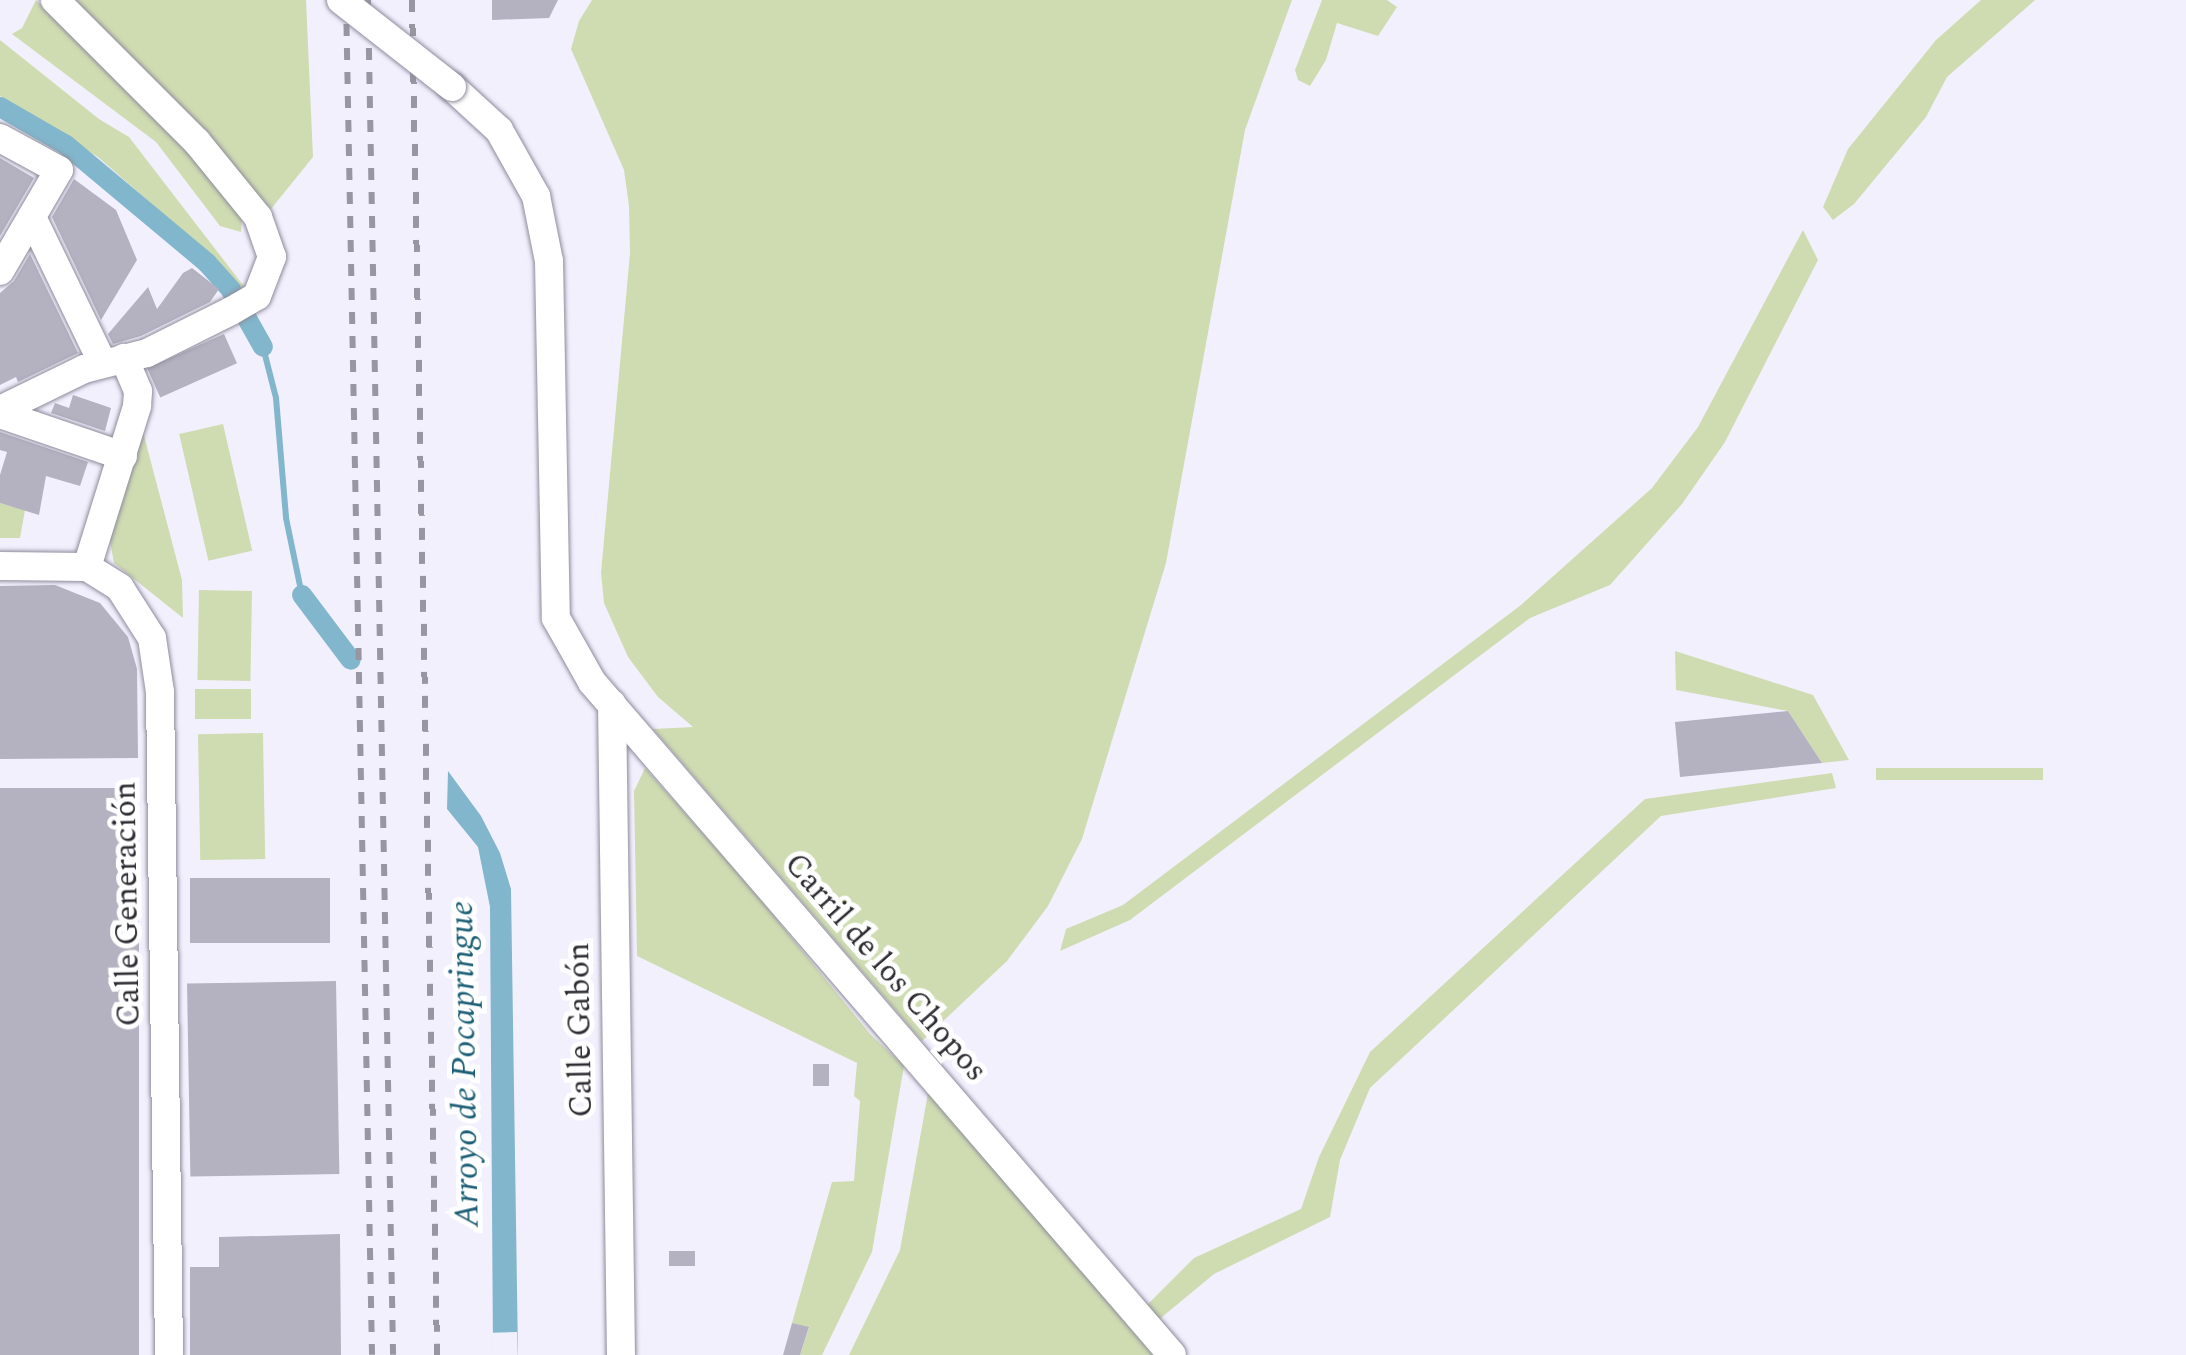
<!DOCTYPE html>
<meta charset="utf-8">
<style>
body{margin:0}
#map{position:relative;width:2186px;height:1355px;overflow:hidden;background:#f3f0fe;font-family:Spectral,serif}
div>[style]{position:absolute}
[style*='--x']{left:calc(var(--x)*1px);top:calc(var(--y)*1px);width:calc(var(--w)*1px);rotate:calc(var(--a)*1deg)}
.green>*{inset:0;background:#cfdcb2;transform-origin:0 0}
.water>*{inset:0;background:#82b6cc}
.pier>*{inset:0;background:#f3f0fe;transform-origin:0 0}
.stream>*{height:6px;margin:-3px;padding:0 3px;transform-origin:3px;border-radius:3px;background:#82b6cc}
.canal>*{height:20px;margin:-10px;padding:0 10px;transform-origin:10px;border-radius:10px;background:#82b6cc}
.building>*{inset:0;background:#b4b1c0;transform-origin:0 0}
.roads{filter:drop-shadow(0 0 2px #8e8b9b) drop-shadow(0 0 2px #8e8b9b)}
.minor>*{height:28px;margin:-14px;padding:0 14px;transform-origin:14px;border-radius:14px;background:#fff}
.rail>*{height:6px;margin-top:-3px;transform-origin:0;background:repeating-linear-gradient(90deg,#9896a1 0 12px,transparent 0 24px)}
.bridges{filter:drop-shadow(0 0 2px #8e8b9b) drop-shadow(0 0 2px #8e8b9b)}
.minor-bridge>*{height:28px;margin:-14px;padding:0 14px;transform-origin:14px;border-radius:14px;background:#fff}
span{translate:-50% -50%;white-space:nowrap;text-align:center;line-height:1.15;-webkit-text-stroke:10px #fff;paint-order:stroke}
.street-label{font-size:32px;color:#2d2c32}
.water-label{font-size:35px;color:#1c5e75;font-style:italic}
</style>
<div id="map">
<div class="green">
<div style="clip-path:polygon(36px 0,221px 183px,242px 215px,241px 232px,220px 226px,156px 142px,12px 34px,22px 28px)"></div>
<div style="clip-path:polygon(67px 0,306px 0,313px 157px,271px 209px)"></div>
<div style="clip-path:polygon(592px 0,1292px 0,1245px 130px,1166px 563px,1082px 839px,1048px 906px,1007px 961px,922px 1041px,653px 729px,693px 727px,658px 697px,628px 657px,604px 603px,601px 573px,630px 253px,629px 206px,624px 170px,571px 49px,579px 21px)"></div>
<div style="clip-path:polygon(1322px 0,1387px 0,1397px 7px,1378px 36px,1337px 23px,1326px 60px,1310px 86px,1298px 80px,1295px 70px)"></div>
<div style="clip-path:polygon(1981px 0,2035px 0,1947px 77px,1926px 117px,1854px 204px,1833px 220px,1823px 207px,1848px 149px,1936px 40px)"></div>
<div style="clip-path:polygon(0 40px,99px 119px,129px 137px,246px 289px,240px 292px,208px 253px,98px 157px,0 96px)"></div>
<div style="clip-path:polygon(1803px 230px,1818px 260px,1725px 442px,1682px 504px,1610px 585px,1530px 618px,1130px 920px,1060px 951px,1066px 929px,1123px 905px,1521px 605px,1652px 488px,1698px 427px)"></div>
<div style="left:223px;top:424px;width:130px;height:45px;rotate:77deg"></div>
<div style="clip-path:polygon(142px 428px,182px 580px,183px 618px,114px 563px,108px 530px)"></div>
<div style="clip-path:polygon(0 503px,25px 510px,20px 538px,0 538px)"></div>
<div style="left:199px;top:590px;width:53px;height:90px;rotate:1deg"></div>
<div style="clip-path:polygon(1675px 651px,1813px 695px,1849px 760px,1822px 763px,1788px 711px,1676px 690px)"></div>
<div style="left:195px;top:689px;width:56px;height:30px"></div>
<div style="left:263px;top:733px;width:126px;height:65px;rotate:89deg"></div>
<div style="clip-path:polygon(645px 768px,752px 889px,870px 1034px,904px 1066px,872px 1252px,822px 1355px,800px 1355px,809px 1328px,792px 1323px,832px 1182px,854px 1181px,860px 1101px,854px 1096px,857px 1063px,637px 956px,634px 791px)"></div>
<div style="left:1876px;top:768px;width:167px;height:12px"></div>
<div style="clip-path:polygon(1832px 773px,1836px 788px,1661px 816px,1370px 1088px,1340px 1160px,1330px 1217px,1214px 1274px,1156px 1322px,1143px 1309px,1194px 1258px,1301px 1209px,1319px 1157px,1370px 1052px,1645px 799px)"></div>
<div style="clip-path:polygon(928px 1093px,1159px 1355px,849px 1355px,900px 1250px)"></div>
</div>
<div class="water">
<div style="clip-path:polygon(448px 771px,481px 816px,500px 853px,511px 889px,518px 1355px,493px 1355px,490px 907px,478px 847px,447px 809px)"></div>
</div>
<div class="pier">
<div style="left:517px;top:1332px;width:23px;height:25px;rotate:88deg"></div>
</div>
<div class="stream">
<div style="--x:263;--y:347;--w:53;--a:75.7"></div>
<div style="--x:276;--y:398;--w:120;--a:85.2"></div>
<div style="--x:286;--y:518;--w:79;--a:78.3"></div>
</div>
<div class="canal">
<div style="--x:0;--y:107;--w:76;--a:29.9"></div>
<div style="--x:66;--y:145;--w:184;--a:39.9"></div>
<div style="--x:207;--y:263;--w:36;--a:48"></div>
<div style="--x:231;--y:290;--w:65;--a:60.7"></div>
<div style="--x:302;--y:595;--w:81;--a:53"></div>
</div>
<div class="building">
<div style="clip-path:polygon(492px 0,558px 0,549px 18px,492px 20px)"></div>
<div style="clip-path:polygon(0 158px,34px 178px,0 236px)"></div>
<div style="clip-path:polygon(74px 179px,116px 210px,137px 260px,101px 320px,52px 217px)"></div>
<div style="clip-path:polygon(30px 254px,78px 353px,18px 382px,16px 377px,0 385px,0 293px,14px 281px)"></div>
<div style="clip-path:polygon(192px 268px,219px 289px,210px 302px,141px 336px,113px 344px,108px 334px,148px 287px,157px 309px,183px 273px)"></div>
<div style="left:224px;top:334px;width:32px;height:84px;rotate:66deg"></div>
<div style="clip-path:polygon(73px 395px,111px 408px,105px 431px,51px 413px,55px 403px,69px 408px)"></div>
<div style="clip-path:polygon(0 432px,88px 462px,80px 486px,46px 476px,39px 515px,0 503px,0 475px,7px 452px,0 450px)"></div>
<div style="clip-path:polygon(55px 585px,100px 603px,128px 637px,137px 669px,138px 758px,0 759px,0 586px)"></div>
<div style="clip-path:polygon(1788px 711px,1822px 763px,1680px 777px,1675px 722px)"></div>
<div style="left:139px;top:788px;width:567px;height:139px;rotate:90deg"></div>
<div style="left:330px;top:878px;width:65px;height:140px;rotate:90deg"></div>
<div style="left:336px;top:981px;width:193px;height:149px;rotate:89deg"></div>
<div style="left:813px;top:1064px;width:16px;height:22px"></div>
<div style="clip-path:polygon(340px 1234px,341px 1355px,190px 1355px,190px 1267px,219px 1267px,219px 1237px)"></div>
<div style="left:669px;top:1251px;width:26px;height:15px"></div>
<div style="clip-path:polygon(792px 1323px,809px 1327px,800px 1355px,783px 1355px)"></div>
</div>
<div class="roads">
<div class="minor">
<div style="--x:452;--y:87;--w:64;--a:42.5"></div>
<div style="--x:499;--y:130;--w:76;--a:60.7"></div>
<div style="--x:536;--y:196;--w:66;--a:78.7"></div>
<div style="--x:549;--y:261;--w:357;--a:88.9"></div>
<div style="--x:556;--y:618;--w:73;--a:60.6"></div>
<div style="--x:592;--y:682;--w:888;--a:49.24"></div>
<div style="--x:0;--y:138;--w:67;--a:28.5"></div>
<div style="--x:59;--y:170;--w:117;--a:120.3"></div>
<div style="--x:32;--y:217;--w:163;--a:64.2"></div>
<div style="--x:0;--y:410;--w:93;--a:-26"></div>
<div style="--x:84;--y:369;--w:65;--a:-14.3"></div>
<div style="--x:147;--y:353;--w:94;--a:-26.6"></div>
<div style="--x:231;--y:311;--w:30;--a:-30"></div>
<div style="--x:257;--y:296;--w:42;--a:-69"></div>
<div style="--x:272;--y:257;--w:42;--a:-109.3"></div>
<div style="--x:258;--y:217;--w:97;--a:-129.1"></div>
<div style="--x:197;--y:142;--w:201;--a:-135"></div>
<div style="--x:0;--y:414;--w:130;--a:18.9"></div>
<div style="--x:0;--y:566;--w:87;--a:0.7"></div>
<div style="--x:87;--y:567;--w:39;--a:32"></div>
<div style="--x:120;--y:588;--w:59;--a:57.4"></div>
<div style="--x:152;--y:638;--w:55;--a:81.6"></div>
<div style="--x:160;--y:692;--w:663;--a:89.22"></div>
<div style="--x:87;--y:567;--w:169;--a:-72.7"></div>
<div style="--x:137;--y:406;--w:15;--a:-86"></div>
<div style="--x:138;--y:391;--w:36;--a:-113"></div>
<div style="--x:612;--y:704;--w:651;--a:89.21"></div>
</div>
</div>
<div class="rail">
<div style="--x:346;--y:0;--w:1355;--a:88.9"></div>
<div style="--x:368;--y:0;--w:1355;--a:88.94"></div>
<div style="--x:412;--y:0;--w:1355;--a:88.94"></div>
</div>
<div class="bridges">
<div class="minor-bridge">
<div style="--x:341;--y:0;--w:141;--a:38.1"></div>
</div>
</div>
<div class="street-label">
<span style="left:128px;top:904px;rotate:-91deg">Calle Generación</span>
<span style="left:885px;top:968px;rotate:49deg">Carril de los Chopos</span>
<span style="left:581px;top:1030px;rotate:-91deg">Calle Gabón</span>
</div>
<div class="water-label">
<span style="left:465px;top:1064px;rotate:-91deg">Arroyo de Pocapringue</span>
</div>
</div>
